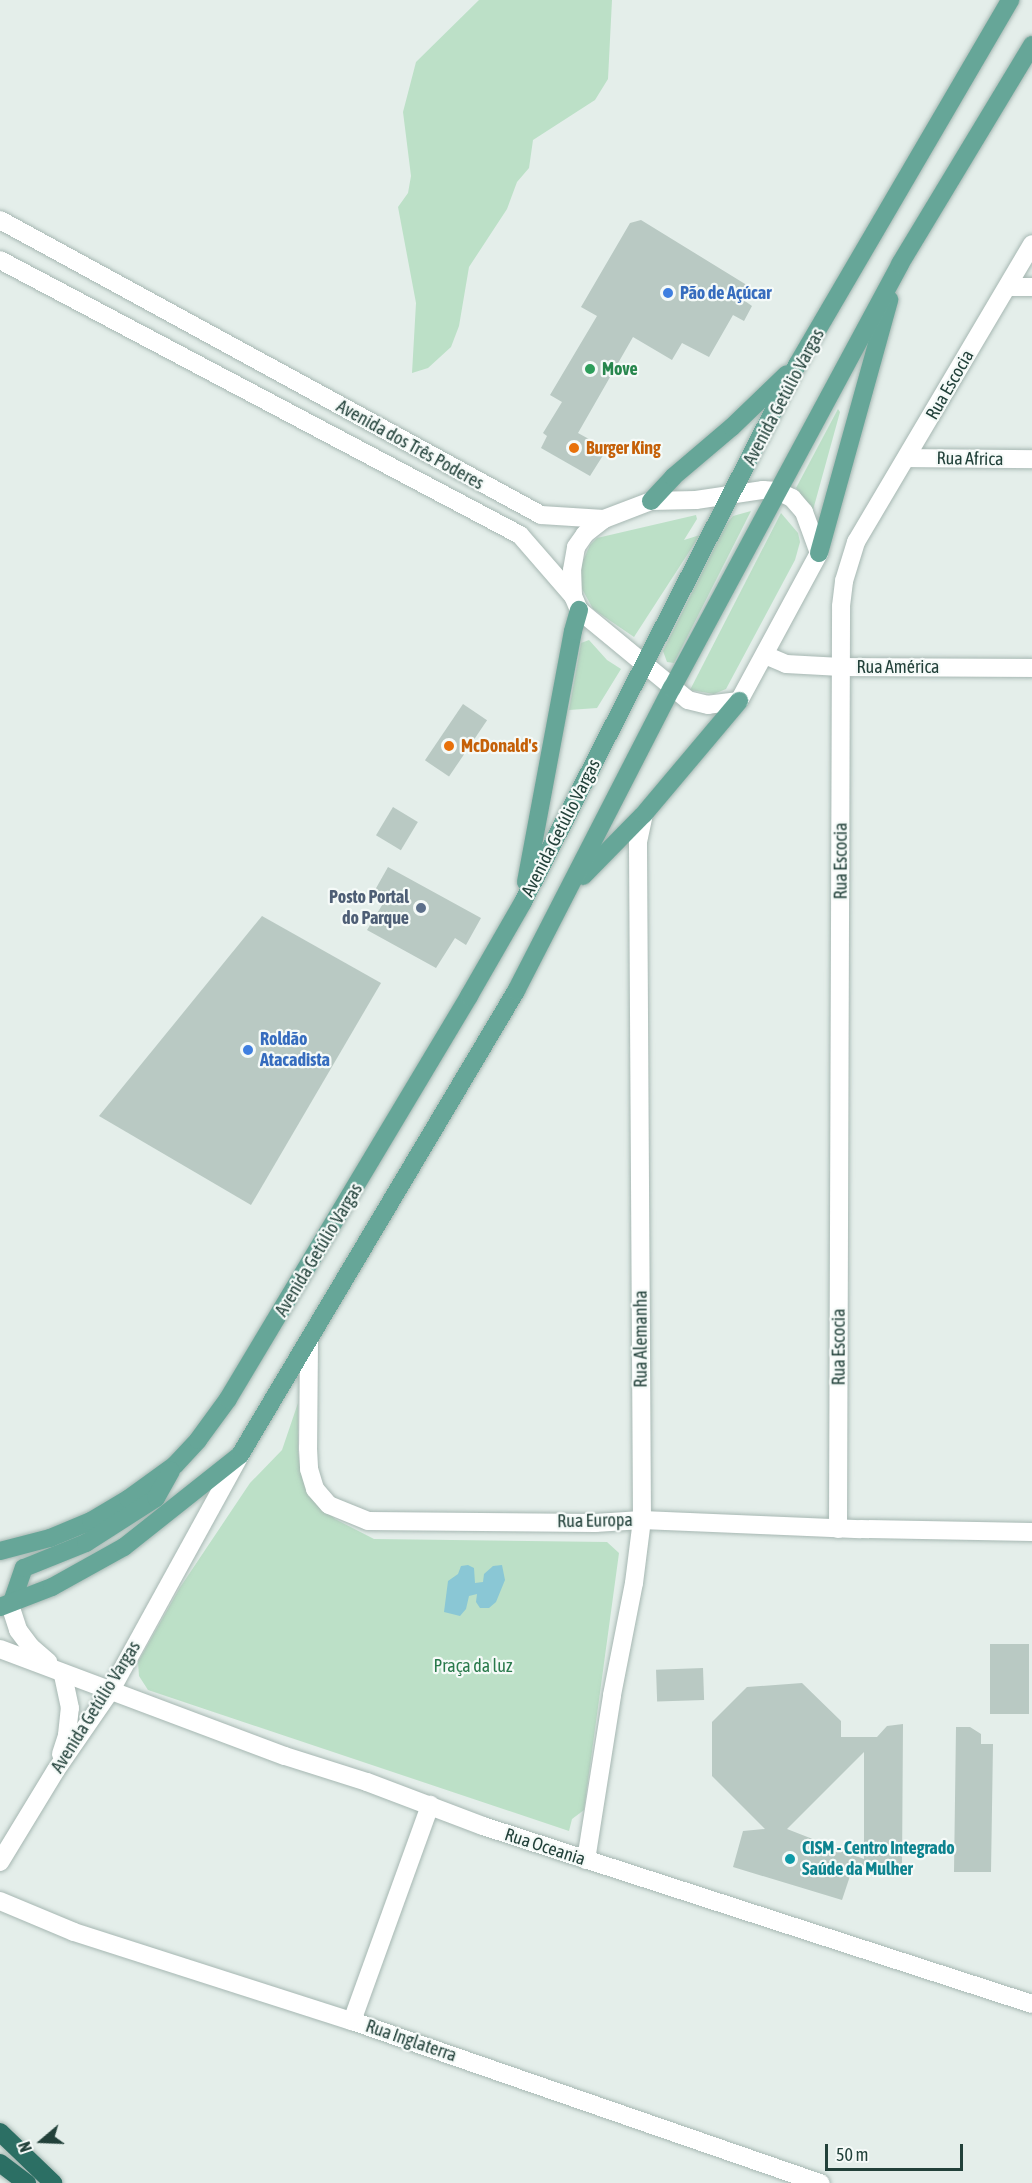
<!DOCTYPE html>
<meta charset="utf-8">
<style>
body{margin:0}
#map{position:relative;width:1032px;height:2183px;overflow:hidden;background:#e4eeea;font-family:"Asap Condensed",sans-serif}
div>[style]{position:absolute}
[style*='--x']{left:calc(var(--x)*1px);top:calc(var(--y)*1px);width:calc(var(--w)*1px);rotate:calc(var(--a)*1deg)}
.green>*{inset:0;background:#bce0c7}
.water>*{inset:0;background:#8ac7d5}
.building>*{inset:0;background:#b9c9c3;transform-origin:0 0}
.roads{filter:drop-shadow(0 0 2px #a6b7b2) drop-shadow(0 0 2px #a6b7b2)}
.minor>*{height:18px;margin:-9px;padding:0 9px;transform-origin:9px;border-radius:9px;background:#fff}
.major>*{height:18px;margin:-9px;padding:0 9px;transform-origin:9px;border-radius:9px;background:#66a698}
.highway>*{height:18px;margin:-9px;padding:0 9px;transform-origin:9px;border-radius:9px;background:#2c6f64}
.dots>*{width:16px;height:16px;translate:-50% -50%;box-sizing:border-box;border:3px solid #f5faf8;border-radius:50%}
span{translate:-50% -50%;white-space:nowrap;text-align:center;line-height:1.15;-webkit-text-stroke:4.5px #f5faf8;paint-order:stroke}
.shop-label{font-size:18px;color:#366cbe;font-weight:700}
.left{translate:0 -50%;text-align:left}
.leisure-label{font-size:18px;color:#27864d;font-weight:700}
.street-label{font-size:18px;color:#22413a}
.food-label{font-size:18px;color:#c56008;font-weight:700}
.service-label{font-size:18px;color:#4e5e75;font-weight:700}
.right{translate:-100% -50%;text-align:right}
.park-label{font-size:18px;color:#2a7a4c}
.culture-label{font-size:18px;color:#0d838f;font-weight:700}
.north{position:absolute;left:12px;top:2111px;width:60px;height:60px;-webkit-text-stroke:4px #f5faf8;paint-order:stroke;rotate:251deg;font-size:16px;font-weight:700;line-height:24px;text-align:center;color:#22413a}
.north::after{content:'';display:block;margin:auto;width:21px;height:27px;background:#22413a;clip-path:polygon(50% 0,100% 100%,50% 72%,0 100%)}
.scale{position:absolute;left:825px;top:2144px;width:138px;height:27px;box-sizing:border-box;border:3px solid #22413a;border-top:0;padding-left:8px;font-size:18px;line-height:21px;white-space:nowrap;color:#22413a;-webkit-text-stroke:4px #f5faf8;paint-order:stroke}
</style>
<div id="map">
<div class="green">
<div style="clip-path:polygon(479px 0,612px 0,608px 79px,595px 100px,533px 140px,529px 168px,517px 182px,507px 209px,469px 267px,459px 326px,451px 347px,428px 368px,412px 373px,416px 303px,398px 207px,408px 193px,411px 176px,403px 112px,416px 62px)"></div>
<div style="clip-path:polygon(838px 409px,840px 412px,813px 510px,796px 488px)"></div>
<div style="clip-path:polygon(751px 511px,674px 663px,667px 662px,663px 651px,725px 526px,733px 516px)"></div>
<div style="clip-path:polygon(781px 513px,798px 533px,800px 542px,795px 560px,726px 689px,714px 694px,690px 690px)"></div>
<div style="clip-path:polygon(696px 515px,697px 519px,684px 540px,700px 535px,634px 637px,593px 609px,580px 585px,582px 563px,590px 545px,597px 538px)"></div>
<div style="clip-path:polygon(589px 640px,607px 660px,621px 669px,597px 708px,569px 710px,581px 643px)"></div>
<div style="clip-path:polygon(298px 1403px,298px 1452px,302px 1475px,314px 1500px,335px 1519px,374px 1539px,607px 1542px,619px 1553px,584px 1810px,572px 1819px,569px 1831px,148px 1690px,139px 1676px,138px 1662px,179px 1589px,250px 1483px,282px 1450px)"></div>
</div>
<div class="water">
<div style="clip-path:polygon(468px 1565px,474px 1568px,475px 1583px,483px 1582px,484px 1574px,493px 1566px,502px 1565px,505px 1580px,496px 1602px,489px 1608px,480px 1608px,476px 1602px,477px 1594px,469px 1596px,466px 1609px,460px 1616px,444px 1612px,448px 1581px,458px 1574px,461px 1566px)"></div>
</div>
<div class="building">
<div style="clip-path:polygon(641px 220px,750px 287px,742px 299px,752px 306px,744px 321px,733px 315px,709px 357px,682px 343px,672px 360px,633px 337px,578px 433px,607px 449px,590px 476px,541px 448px,547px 436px,543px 433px,562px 402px,550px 395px,597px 316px,581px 307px,630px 223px)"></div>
<div style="left:463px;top:704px;width:29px;height:68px;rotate:34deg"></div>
<div style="left:393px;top:807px;width:29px;height:33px;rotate:31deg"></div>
<div style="clip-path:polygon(388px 867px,481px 918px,466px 945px,455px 938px,436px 968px,367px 930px,387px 897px,375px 890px)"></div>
<div style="clip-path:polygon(262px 916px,381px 983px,251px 1205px,99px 1116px)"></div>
<div style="left:990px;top:1644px;width:39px;height:70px"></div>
<div style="left:703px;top:1668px;width:32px;height:47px;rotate:88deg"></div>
<div style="clip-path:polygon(evenodd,802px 1683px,841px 1721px,841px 1737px,877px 1737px,887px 1726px,903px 1724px,902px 1871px,852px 1870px,842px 1900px,733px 1867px,743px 1831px,765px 1829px,712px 1776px,712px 1722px,747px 1687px,802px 1683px,864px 1752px,864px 1859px,787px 1829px,864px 1752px)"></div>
<div style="clip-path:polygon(956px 1727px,970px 1727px,981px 1734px,981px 1744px,993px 1744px,991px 1872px,954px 1872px)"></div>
</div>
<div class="roads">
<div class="minor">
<div style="--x:0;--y:220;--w:616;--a:28.6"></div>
<div style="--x:541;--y:515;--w:63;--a:3.6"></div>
<div style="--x:604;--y:519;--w:50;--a:-21"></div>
<div style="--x:651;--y:501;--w:45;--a:-1.3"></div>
<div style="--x:696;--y:500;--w:68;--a:-8.5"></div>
<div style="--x:763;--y:490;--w:14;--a:4"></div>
<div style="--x:777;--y:491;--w:17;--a:25"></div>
<div style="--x:792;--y:498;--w:18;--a:49"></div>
<div style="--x:804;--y:512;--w:44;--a:69.9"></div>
<div style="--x:819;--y:553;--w:168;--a:118.4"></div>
<div style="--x:739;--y:701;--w:31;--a:173"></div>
<div style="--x:708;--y:705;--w:21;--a:-166"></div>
<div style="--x:688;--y:700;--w:141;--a:-140.5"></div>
<div style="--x:579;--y:610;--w:15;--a:-113"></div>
<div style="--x:573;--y:596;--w:81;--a:-131"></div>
<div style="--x:520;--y:535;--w:588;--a:-152.13"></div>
<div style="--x:1008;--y:287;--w:24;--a:0"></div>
<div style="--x:908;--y:458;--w:124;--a:0.5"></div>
<div style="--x:573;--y:596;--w:26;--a:-92"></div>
<div style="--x:572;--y:570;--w:23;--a:-80"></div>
<div style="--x:576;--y:547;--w:16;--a:-55"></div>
<div style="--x:585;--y:534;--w:24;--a:-38"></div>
<div style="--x:765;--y:655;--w:23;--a:23"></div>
<div style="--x:786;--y:664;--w:55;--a:3.1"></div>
<div style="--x:841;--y:667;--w:191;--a:0.3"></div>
<div style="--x:309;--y:1342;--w:106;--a:90.5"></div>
<div style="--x:308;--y:1448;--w:21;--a:87"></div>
<div style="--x:309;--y:1469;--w:21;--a:73"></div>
<div style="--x:315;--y:1489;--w:21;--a:49"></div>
<div style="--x:329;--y:1505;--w:42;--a:22.3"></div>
<div style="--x:368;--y:1521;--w:227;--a:0.5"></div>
<div style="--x:595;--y:1523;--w:47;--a:-3.7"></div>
<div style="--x:642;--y:1520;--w:219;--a:2.4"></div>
<div style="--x:861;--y:1529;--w:171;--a:1"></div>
<div style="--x:838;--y:1529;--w:923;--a:-89.81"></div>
<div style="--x:841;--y:606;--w:25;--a:-83"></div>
<div style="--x:844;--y:581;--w:41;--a:-72.9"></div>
<div style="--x:856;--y:542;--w:346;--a:-59.4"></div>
<div style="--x:12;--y:1602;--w:6;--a:99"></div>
<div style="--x:11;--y:1608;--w:23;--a:72"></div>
<div style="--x:18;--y:1630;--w:21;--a:53"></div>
<div style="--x:31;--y:1647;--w:23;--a:41"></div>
<div style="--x:0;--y:1649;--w:304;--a:20.6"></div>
<div style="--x:285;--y:1756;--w:86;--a:17.6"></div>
<div style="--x:367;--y:1782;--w:124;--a:20.8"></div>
<div style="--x:483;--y:1826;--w:577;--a:17.96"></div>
<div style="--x:61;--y:1754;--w:20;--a:-72"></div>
<div style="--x:67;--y:1735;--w:27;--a:-84"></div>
<div style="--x:70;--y:1708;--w:35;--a:-102"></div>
<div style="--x:586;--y:1860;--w:167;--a:-81"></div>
<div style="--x:612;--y:1695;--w:114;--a:-78.9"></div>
<div style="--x:634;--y:1583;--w:64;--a:-82.8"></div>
<div style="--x:642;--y:1520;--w:678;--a:-90.34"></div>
<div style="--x:638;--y:842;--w:29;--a:-78"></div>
<div style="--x:0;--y:1862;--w:108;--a:-58.7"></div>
<div style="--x:56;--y:1770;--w:97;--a:-55.5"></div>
<div style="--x:111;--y:1690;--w:268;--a:-61.2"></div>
<div style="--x:0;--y:1901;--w:80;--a:22.7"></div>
<div style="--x:74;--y:1932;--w:292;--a:17.8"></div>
<div style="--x:352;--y:2021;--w:496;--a:19.1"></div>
<div style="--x:352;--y:2021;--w:230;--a:-70.1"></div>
</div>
<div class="major">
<div style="--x:651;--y:501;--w:33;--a:-47"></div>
<div style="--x:673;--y:477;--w:77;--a:-40.3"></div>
<div style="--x:732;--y:427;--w:76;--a:-43.9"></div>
<div style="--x:819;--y:553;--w:263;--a:-74.5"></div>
<div style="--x:583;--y:876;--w:87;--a:-45.5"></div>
<div style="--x:644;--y:814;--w:148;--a:-49.9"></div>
<div style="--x:526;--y:882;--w:255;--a:-79.4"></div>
<div style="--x:573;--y:631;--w:22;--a:-74"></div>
<div style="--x:0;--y:1551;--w:52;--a:-14.6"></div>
<div style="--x:50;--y:1538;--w:44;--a:-22.5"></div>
<div style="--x:91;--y:1521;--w:43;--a:-30.7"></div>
<div style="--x:128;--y:1499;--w:58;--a:-35.9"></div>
<div style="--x:175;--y:1465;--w:34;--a:-47"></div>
<div style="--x:198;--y:1440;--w:51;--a:-53.8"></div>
<div style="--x:228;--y:1399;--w:470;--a:-59.1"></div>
<div style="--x:469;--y:996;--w:108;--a:-60.1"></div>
<div style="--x:523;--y:902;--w:603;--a:-62.97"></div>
<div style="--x:797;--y:365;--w:423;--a:-59.7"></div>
<div style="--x:12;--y:1602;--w:36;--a:-71"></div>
<div style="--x:24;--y:1568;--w:67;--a:-22"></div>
<div style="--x:86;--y:1543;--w:83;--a:-32.7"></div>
<div style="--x:156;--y:1498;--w:31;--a:-61"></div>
<div style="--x:0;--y:1607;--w:56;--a:-21"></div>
<div style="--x:52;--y:1587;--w:82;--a:-29.1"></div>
<div style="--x:124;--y:1547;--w:148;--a:-38.4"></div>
<div style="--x:240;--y:1455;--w:540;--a:-59.25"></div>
<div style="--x:516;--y:991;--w:341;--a:-62.8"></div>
<div style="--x:672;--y:688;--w:481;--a:-61.7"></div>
<div style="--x:900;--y:264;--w:256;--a:-58.9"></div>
</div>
<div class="highway">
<div style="--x:0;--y:2132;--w:74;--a:43.9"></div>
<div style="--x:0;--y:2163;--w:34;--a:37"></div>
</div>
</div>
<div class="dots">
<div style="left:668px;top:293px;background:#3f7fe0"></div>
<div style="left:590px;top:369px;background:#2e9e5b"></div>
<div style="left:574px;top:448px;background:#e8710a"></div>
<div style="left:449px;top:746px;background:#e8710a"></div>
<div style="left:421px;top:908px;background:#5c6f8a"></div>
<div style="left:248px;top:1050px;background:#3f7fe0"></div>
<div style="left:790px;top:1859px;background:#0f9aa8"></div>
</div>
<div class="shop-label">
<span class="left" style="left:680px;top:293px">Pão de Açúcar</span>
<span class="left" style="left:260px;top:1050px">Roldão<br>Atacadista</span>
</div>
<div class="leisure-label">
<span class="left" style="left:602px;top:369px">Move</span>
</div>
<div class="street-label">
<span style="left:950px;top:385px;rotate:-60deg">Rua Escocia</span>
<span style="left:784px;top:397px;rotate:-62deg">Avenida Getúlio Vargas</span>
<span style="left:410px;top:445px;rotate:29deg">Avenida dos Três Poderes</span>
<span style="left:970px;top:459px;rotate:1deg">Rua Africa</span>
<span style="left:898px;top:667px">Rua América</span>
<span style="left:561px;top:828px;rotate:-63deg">Avenida Getúlio Vargas</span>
<span style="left:841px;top:861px;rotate:-90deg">Rua Escocia</span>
<span style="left:319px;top:1250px;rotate:-59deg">Avenida Getúlio Vargas</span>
<span style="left:641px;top:1339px;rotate:-90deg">Rua Alemanha</span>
<span style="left:839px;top:1347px;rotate:-90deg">Rua Escocia</span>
<span style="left:595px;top:1521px;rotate:-1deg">Rua Europa</span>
<span style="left:96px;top:1707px;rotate:-58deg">Avenida Getúlio Vargas</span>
<span style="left:545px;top:1847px;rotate:18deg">Rua Oceania</span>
<span style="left:411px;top:2041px;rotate:19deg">Rua Inglaterra</span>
</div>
<div class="food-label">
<span class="left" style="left:586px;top:448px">Burger King</span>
<span class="left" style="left:461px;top:746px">McDonald's</span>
</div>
<div class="service-label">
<span class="right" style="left:409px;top:908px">Posto Portal<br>do Parque</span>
</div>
<div class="park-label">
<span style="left:473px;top:1666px">Praça da luz</span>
</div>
<div class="culture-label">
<span class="left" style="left:802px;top:1859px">CISM - Centro Integrado<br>Saúde da Mulher</span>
</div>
<div class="north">N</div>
<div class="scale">50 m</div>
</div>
